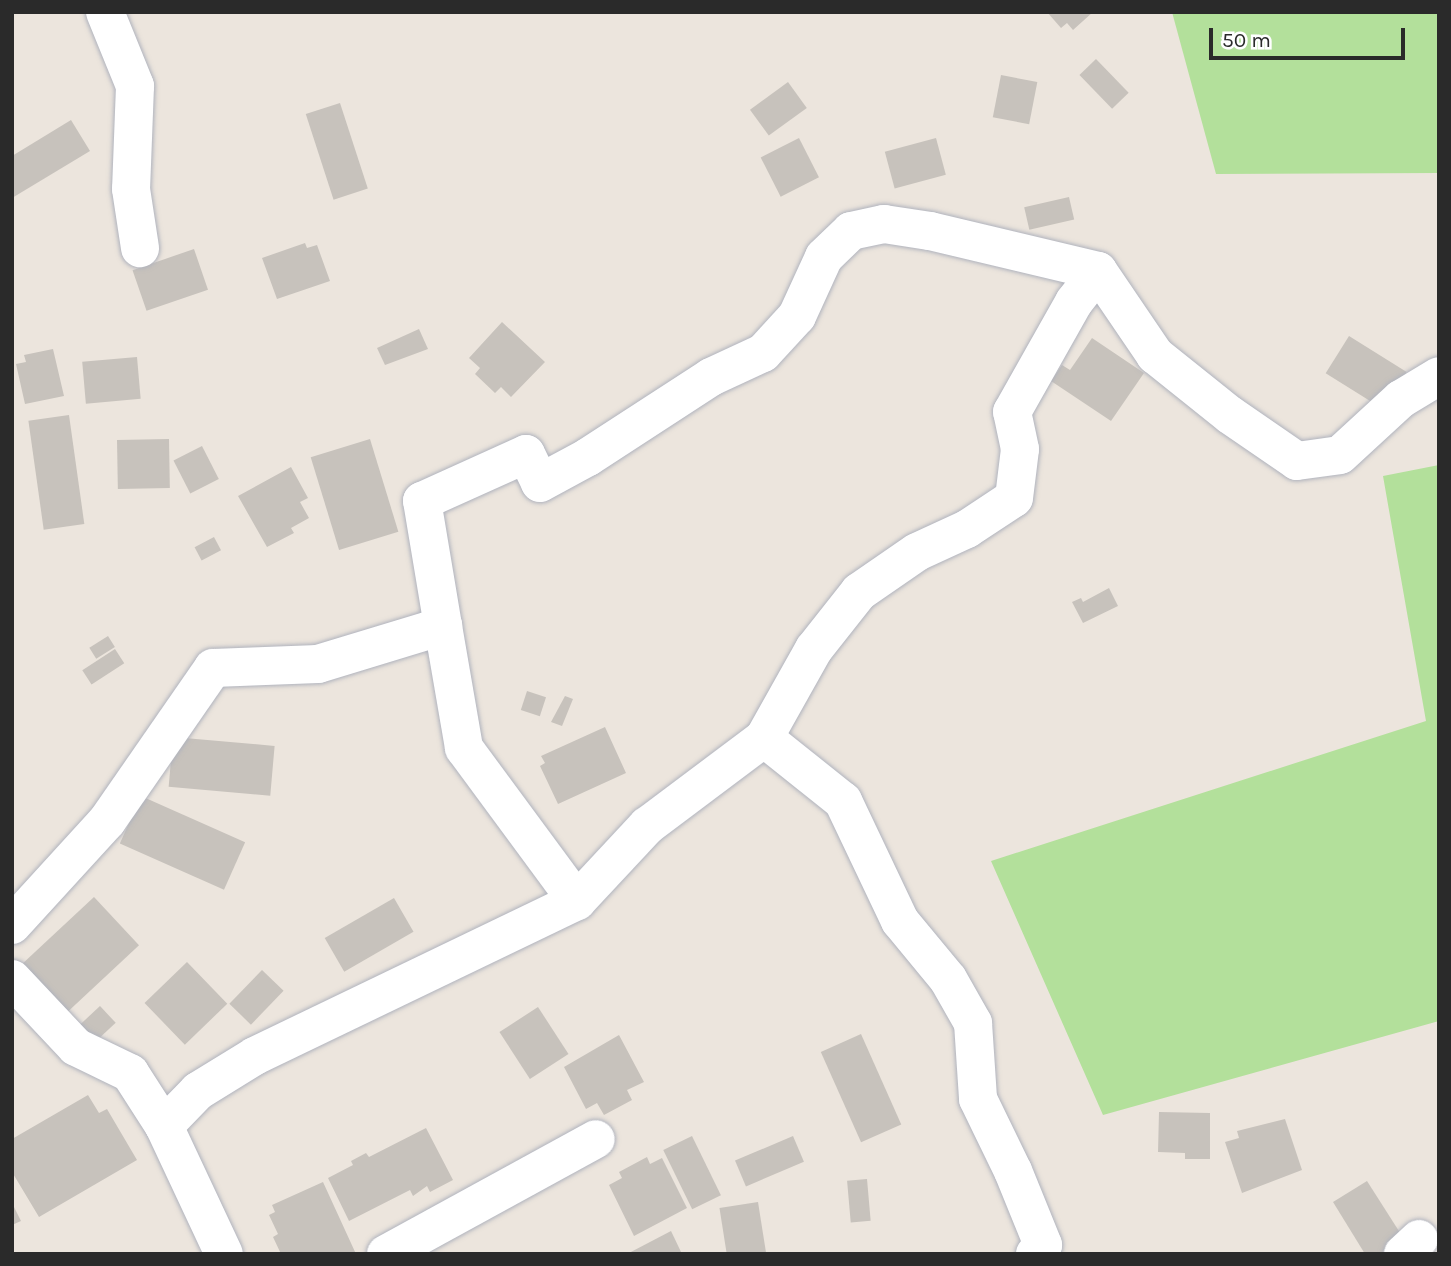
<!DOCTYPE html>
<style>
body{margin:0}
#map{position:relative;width:1451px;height:1266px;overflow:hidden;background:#ece5dd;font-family:Karla,sans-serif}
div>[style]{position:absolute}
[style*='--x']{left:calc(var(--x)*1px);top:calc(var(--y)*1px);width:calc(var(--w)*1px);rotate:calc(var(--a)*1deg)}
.green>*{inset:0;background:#b3e09b}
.building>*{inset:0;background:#c7c2bc;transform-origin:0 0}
.roads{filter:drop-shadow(0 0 2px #b0b3bd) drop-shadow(0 0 2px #b0b3bd)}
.minor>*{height:38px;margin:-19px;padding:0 19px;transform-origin:19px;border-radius:19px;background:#fff}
span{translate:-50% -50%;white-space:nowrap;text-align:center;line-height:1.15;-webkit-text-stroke:5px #fff;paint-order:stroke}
.frame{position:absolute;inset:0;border:14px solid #2a2a2a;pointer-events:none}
.scale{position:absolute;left:1209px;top:28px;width:196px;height:32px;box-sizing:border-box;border:4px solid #2a2a2a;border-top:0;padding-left:9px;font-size:21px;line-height:24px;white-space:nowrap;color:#2a2a2a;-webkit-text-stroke:5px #fff;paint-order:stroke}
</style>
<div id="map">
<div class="green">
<div style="clip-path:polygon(1172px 12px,1439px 12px,1439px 173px,1216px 174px)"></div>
<div style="clip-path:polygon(1439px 465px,1439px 1021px,1103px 1115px,991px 861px,1426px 721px,1383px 476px)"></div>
</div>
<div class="building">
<div style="clip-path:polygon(1047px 12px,1093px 12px,1073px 30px,1067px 23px,1061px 28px)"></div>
<div style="left:1096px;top:59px;width:47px;height:23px;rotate:46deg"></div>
<div style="left:1001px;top:75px;width:37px;height:43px;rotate:11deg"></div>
<div style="left:788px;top:82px;width:32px;height:47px;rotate:54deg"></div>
<div style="left:340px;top:103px;width:90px;height:36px;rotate:72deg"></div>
<div style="clip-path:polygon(71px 120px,90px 151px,12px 198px,12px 156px)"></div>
<div style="left:799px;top:138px;width:44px;height:43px;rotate:63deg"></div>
<div style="left:936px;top:138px;width:38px;height:53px;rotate:75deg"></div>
<div style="left:1069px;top:197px;width:23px;height:46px;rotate:77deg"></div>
<div style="clip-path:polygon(305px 243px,307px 248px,317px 245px,330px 281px,277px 299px,262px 258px)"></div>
<div style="left:194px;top:249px;width:43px;height:65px;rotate:71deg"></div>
<div style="clip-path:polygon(502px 322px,545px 362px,511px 397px,501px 387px,495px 393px,475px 374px,480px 368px,469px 358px)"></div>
<div style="clip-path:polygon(419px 329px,428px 349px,385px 365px,377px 348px)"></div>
<div style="left:1349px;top:336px;width:68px;height:44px;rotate:32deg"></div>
<div style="clip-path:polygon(1092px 338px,1144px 373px,1111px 421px,1051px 381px,1062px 365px,1070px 370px)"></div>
<div style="clip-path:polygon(53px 349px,64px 396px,25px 404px,16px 364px,26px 362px,24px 355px)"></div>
<div style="left:137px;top:357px;width:42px;height:55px;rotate:85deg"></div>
<div style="left:69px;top:415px;width:110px;height:41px;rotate:82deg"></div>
<div style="left:169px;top:439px;width:49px;height:52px;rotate:89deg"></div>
<div style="left:370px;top:439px;width:97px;height:62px;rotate:73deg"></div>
<div style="left:202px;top:446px;width:37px;height:32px;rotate:63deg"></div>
<div style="clip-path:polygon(291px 467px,308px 498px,300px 502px,309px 518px,291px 528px,294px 533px,267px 547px,238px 496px)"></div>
<div style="left:214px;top:537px;width:15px;height:22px;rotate:62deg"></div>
<div style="clip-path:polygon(1109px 588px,1118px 606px,1083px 623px,1072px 602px,1081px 598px,1083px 602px)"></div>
<div style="left:108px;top:636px;width:13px;height:22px;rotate:58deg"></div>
<div style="left:115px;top:649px;width:17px;height:39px;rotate:57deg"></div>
<div style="left:527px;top:691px;width:20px;height:20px;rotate:18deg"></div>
<div style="clip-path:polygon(565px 696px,573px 699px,562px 726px,551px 722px)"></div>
<div style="clip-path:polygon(605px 727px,626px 773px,558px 804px,540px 766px,545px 763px,541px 756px)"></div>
<div style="left:173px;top:737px;width:102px;height:50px;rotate:5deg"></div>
<div style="left:141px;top:796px;width:114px;height:52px;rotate:24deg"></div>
<div style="left:94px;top:897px;width:66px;height:110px;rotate:47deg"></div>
<div style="left:394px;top:898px;width:39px;height:80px;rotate:60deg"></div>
<div style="left:187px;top:962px;width:58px;height:59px;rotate:46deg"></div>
<div style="left:262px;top:970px;width:30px;height:47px;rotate:44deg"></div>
<div style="left:100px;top:1006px;width:23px;height:34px;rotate:47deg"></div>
<div style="left:538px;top:1007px;width:56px;height:46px;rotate:57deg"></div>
<div style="left:861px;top:1034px;width:99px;height:44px;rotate:66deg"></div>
<div style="clip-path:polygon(619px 1035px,644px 1082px,627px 1090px,632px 1100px,604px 1115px,597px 1103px,586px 1109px,564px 1067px)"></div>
<div style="clip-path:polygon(88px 1095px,99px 1113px,107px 1109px,137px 1160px,39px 1217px,12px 1172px,12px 1139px)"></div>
<div style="clip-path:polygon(1159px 1112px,1210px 1113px,1210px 1159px,1185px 1159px,1185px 1153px,1158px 1152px)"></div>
<div style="clip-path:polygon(1285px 1119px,1302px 1170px,1242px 1193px,1225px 1142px,1239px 1138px,1237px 1131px)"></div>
<div style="clip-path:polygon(426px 1128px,453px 1180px,430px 1192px,427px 1186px,413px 1196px,410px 1190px,349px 1221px,328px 1178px,353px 1165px,351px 1161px,366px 1153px,369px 1157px)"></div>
<div style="left:692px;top:1136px;width:66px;height:32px;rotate:64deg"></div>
<div style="left:793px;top:1136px;width:28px;height:63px;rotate:67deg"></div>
<div style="clip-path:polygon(647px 1157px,650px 1164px,662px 1158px,687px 1208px,634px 1236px,609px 1185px,622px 1178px,619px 1172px)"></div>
<div style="left:867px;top:1179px;width:42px;height:20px;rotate:85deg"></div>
<div style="clip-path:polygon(1367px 1181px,1404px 1239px,1379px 1254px,1365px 1254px,1333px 1202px)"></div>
<div style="clip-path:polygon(323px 1182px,356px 1254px,281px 1254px,273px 1237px,278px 1234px,269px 1215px,275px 1212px,272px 1205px)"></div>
<div style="left:758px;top:1202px;width:53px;height:39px;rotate:81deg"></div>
<div style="clip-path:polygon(12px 1203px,21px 1221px,12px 1225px)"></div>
<div style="clip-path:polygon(671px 1231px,682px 1254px,627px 1254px)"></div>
</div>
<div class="roads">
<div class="minor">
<div style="--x:105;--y:12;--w:80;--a:67.9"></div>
<div style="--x:135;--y:86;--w:103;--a:92.2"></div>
<div style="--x:131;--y:189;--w:60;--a:81.3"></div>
<div style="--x:443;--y:626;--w:124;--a:80.2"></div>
<div style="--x:464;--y:748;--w:190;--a:53.6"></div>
<div style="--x:764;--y:738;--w:101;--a:38.6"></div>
<div style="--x:843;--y:801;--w:133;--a:64.6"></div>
<div style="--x:900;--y:921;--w:75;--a:50.4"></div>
<div style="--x:948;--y:979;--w:51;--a:60.4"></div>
<div style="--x:973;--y:1023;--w:76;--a:86.2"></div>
<div style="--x:978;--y:1099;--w:80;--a:64.1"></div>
<div style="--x:1013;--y:1171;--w:80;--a:67.9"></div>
<div style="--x:1043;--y:1245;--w:12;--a:132"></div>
<div style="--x:12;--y:925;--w:141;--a:-47.6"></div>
<div style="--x:107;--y:821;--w:186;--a:-55.3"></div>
<div style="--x:213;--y:668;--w:105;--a:-2.2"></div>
<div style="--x:318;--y:664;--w:131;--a:-16.9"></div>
<div style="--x:443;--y:626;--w:127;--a:-99.5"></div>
<div style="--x:422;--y:501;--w:114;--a:-24.3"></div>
<div style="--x:526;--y:454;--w:32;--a:64"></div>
<div style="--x:540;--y:483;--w:55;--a:-28.4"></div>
<div style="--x:588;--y:457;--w:147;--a:-33"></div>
<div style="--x:711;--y:377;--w:57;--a:-24.8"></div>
<div style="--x:763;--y:353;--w:50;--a:-47.4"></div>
<div style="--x:797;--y:316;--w:65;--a:-65.4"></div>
<div style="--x:824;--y:257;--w:37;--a:-44"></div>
<div style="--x:851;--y:231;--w:34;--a:-12"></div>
<div style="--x:884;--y:224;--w:47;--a:8.7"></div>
<div style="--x:930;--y:231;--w:173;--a:13.4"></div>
<div style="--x:1098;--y:271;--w:102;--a:55.8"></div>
<div style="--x:1155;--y:355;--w:96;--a:38.7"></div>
<div style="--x:1230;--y:415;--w:81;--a:34.5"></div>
<div style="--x:1297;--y:461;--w:43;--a:-7.9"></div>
<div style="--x:1340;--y:455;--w:83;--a:-42.6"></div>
<div style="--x:1401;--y:399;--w:44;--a:-31.2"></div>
<div style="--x:12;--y:979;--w:93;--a:46.7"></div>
<div style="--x:76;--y:1047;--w:60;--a:25.7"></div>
<div style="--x:130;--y:1073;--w:63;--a:57.3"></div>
<div style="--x:164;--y:1126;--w:141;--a:64.9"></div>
<div style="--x:164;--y:1126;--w:49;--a:-45.8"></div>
<div style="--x:198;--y:1091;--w:67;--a:-31.6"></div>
<div style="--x:255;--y:1056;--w:357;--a:-25.7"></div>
<div style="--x:577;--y:901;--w:103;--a:-47"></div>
<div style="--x:647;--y:826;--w:146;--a:-36.9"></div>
<div style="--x:764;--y:738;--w:102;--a:-60.7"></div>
<div style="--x:814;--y:649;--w:73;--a:-51.7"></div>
<div style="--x:859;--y:592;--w:70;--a:-34.6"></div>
<div style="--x:917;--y:552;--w:55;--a:-24.7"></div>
<div style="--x:967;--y:529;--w:56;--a:-33.4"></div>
<div style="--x:1014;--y:498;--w:49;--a:-83"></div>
<div style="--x:1020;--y:449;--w:38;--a:-102"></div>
<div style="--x:1012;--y:412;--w:126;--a:-60.6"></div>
<div style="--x:1074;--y:302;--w:39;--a:-52"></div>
<div style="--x:386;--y:1254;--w:239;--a:-28.7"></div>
<div style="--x:1403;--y:1254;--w:22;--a:-43"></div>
</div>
</div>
<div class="frame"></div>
<div class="scale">50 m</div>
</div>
